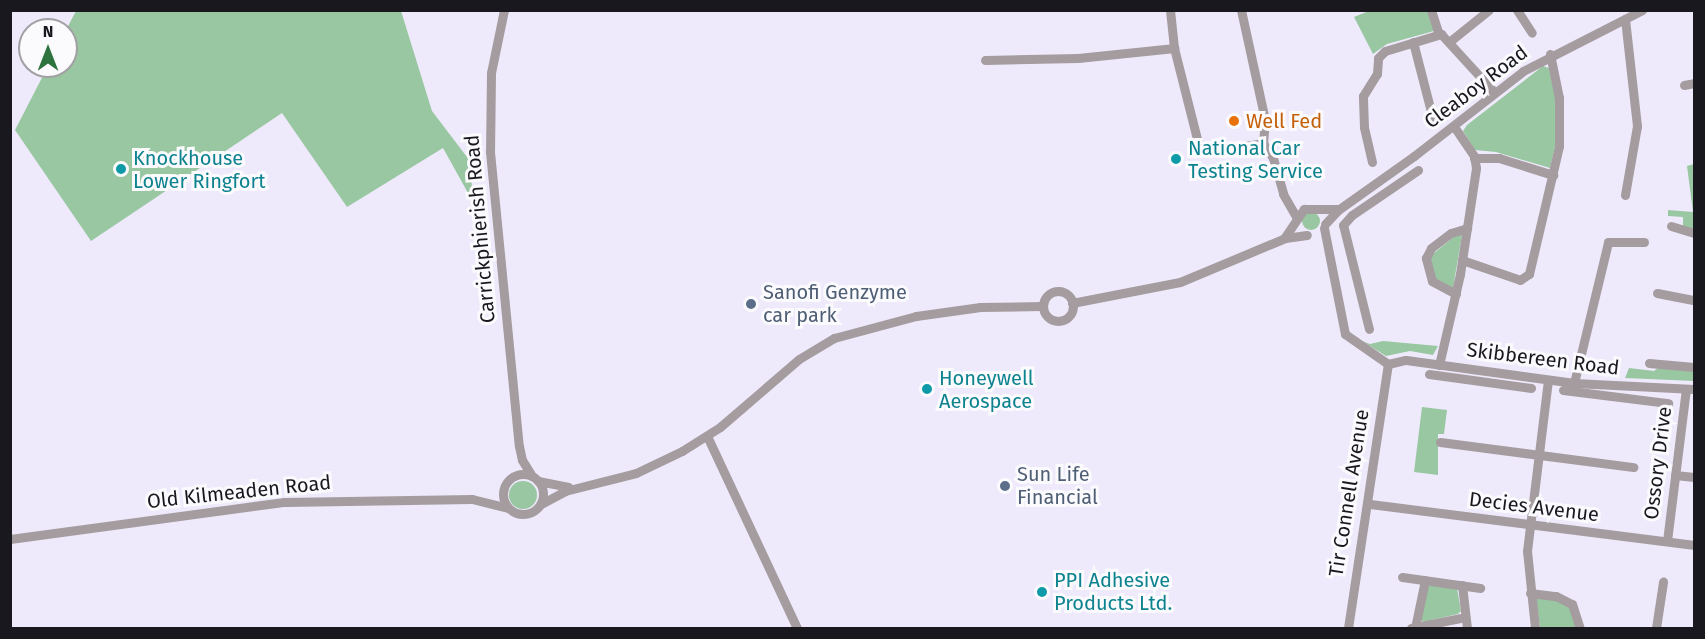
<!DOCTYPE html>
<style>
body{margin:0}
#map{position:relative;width:1705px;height:639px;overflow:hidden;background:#eeeafc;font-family:"Fira Sans",sans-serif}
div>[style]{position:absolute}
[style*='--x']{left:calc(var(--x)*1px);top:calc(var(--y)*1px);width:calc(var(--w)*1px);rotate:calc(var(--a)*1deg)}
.green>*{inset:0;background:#99c7a1}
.round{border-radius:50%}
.minor>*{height:9px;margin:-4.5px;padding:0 4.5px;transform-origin:4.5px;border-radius:4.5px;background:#a59ca0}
.minor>.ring{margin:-4.5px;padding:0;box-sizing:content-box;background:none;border:9px solid #a59ca0;border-radius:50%}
.dots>*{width:16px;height:16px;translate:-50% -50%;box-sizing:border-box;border:3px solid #fbfafd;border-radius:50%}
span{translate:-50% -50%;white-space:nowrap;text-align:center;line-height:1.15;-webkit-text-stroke:6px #fbfafd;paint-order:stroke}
.street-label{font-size:20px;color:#19181e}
.food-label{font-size:20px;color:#c56008}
.left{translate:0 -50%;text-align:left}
.culture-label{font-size:20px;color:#0d838f}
.service-label{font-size:20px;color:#4e5e75}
.frame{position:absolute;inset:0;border:12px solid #19181e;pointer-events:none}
.north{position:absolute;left:18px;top:18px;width:60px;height:60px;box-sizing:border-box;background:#fbfafd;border:2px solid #a1a0a4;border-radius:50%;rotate:0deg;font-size:16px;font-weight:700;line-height:24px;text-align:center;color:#19181e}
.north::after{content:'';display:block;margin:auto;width:21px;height:27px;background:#2e723d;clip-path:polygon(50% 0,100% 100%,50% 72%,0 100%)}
</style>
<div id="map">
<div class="green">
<div style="clip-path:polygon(76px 11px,401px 11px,432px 111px,470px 161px,473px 202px,443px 148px,347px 207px,282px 113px,91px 241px,15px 130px,48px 66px,66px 66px,66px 30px)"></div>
<div style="clip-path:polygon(1369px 11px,1428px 11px,1434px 31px,1387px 44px,1373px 54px,1354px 17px)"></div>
<div style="clip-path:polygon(1543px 66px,1549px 68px,1556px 101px,1556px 142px,1550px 168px,1496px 152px,1475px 150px,1463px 131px,1467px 125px)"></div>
<div style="clip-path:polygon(1694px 164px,1694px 230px,1683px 226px,1683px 217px,1668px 216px,1668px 210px,1693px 212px,1687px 166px)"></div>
<div class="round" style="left:1302px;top:212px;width:18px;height:18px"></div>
<div style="clip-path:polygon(1459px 233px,1462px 235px,1453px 288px,1434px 278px,1429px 257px)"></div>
<div style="clip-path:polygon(1362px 341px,1370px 344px,1383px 341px,1438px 346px,1433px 355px,1410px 351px,1386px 356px)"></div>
<div style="clip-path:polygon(1659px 367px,1694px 369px,1694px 381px,1625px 378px,1629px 368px,1654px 371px)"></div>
<div style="clip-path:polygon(1422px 407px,1447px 410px,1444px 434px,1438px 434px,1438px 475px,1414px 472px)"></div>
<div class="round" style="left:509px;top:481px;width:28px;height:28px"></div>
<div style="clip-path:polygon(1431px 585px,1457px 588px,1461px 611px,1458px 614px,1423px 622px,1420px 618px,1426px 588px)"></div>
<div style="clip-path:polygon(1536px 597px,1555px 598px,1573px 608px,1577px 628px,1540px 628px)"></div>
</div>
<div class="minor">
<div style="--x:504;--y:10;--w:64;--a:101.7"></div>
<div style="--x:491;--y:73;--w:79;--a:90.7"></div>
<div style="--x:490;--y:152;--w:295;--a:84.4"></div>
<div style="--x:519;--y:446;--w:14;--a:78"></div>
<div style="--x:522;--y:460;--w:19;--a:58"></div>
<div style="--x:1170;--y:10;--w:38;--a:84"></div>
<div style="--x:1174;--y:48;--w:102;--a:75.8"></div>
<div style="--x:1199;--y:147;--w:12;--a:24"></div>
<div style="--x:1210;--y:152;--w:54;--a:-9.6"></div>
<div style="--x:1263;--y:143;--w:18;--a:56"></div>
<div style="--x:1273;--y:158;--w:37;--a:74"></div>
<div style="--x:1283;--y:194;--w:28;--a:60"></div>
<div style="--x:1241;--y:10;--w:113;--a:77.7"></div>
<div style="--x:1265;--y:120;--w:23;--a:95"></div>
<div style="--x:1431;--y:10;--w:25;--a:72"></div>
<div style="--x:1517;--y:10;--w:27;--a:57"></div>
<div style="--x:1625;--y:19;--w:108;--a:83.6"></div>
<div style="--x:1637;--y:126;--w:70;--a:99.9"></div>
<div style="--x:1413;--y:42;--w:84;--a:75.5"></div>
<div style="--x:1449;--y:42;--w:51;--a:-38.7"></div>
<div style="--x:985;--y:60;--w:93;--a:-1.2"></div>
<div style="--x:1078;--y:58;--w:97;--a:-5.9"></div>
<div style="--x:1684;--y:85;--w:10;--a:-11"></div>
<div style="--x:1474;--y:158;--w:25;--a:0"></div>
<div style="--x:1499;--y:158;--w:57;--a:17.5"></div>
<div style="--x:1372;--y:162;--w:36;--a:-103"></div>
<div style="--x:1364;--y:127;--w:31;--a:-92"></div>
<div style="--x:1363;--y:96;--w:26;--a:-58"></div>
<div style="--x:1377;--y:74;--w:16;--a:-86"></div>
<div style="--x:1378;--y:58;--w:10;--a:-45"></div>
<div style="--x:1385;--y:51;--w:59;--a:-16.9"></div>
<div style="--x:1441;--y:34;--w:79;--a:47.6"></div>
<div style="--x:1325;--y:224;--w:19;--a:-47"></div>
<div style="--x:1338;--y:210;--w:93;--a:-35.4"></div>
<div style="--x:1414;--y:156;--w:138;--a:-37.9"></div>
<div style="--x:1523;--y:71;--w:134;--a:-27.1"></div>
<div style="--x:1671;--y:226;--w:24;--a:17"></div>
<div style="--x:1324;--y:228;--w:108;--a:78.8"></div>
<div style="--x:1345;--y:334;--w:52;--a:34.9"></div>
<div style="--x:1285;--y:237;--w:34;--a:-56"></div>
<div style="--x:1304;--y:209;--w:34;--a:0"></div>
<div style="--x:1462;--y:260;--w:61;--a:19"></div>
<div style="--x:1520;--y:280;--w:11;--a:-34"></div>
<div style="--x:1529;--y:274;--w:131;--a:-76.8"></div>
<div style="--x:1559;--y:146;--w:48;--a:-90"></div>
<div style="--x:1559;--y:98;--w:45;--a:-101.6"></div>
<div class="ring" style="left:1043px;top:291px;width:21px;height:21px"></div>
<div style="--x:1657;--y:293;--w:38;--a:11"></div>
<div style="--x:1456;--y:294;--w:27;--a:-152"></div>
<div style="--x:1432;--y:281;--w:24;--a:-105"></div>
<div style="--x:1426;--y:258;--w:11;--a:-63"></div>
<div style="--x:1431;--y:248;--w:25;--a:-37"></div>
<div style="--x:1451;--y:233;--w:17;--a:-17"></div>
<div style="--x:1072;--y:303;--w:110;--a:-11"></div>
<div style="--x:1180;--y:282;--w:114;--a:-22.7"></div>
<div style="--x:1285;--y:238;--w:22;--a:-8"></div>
<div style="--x:1369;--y:329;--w:107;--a:-104"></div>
<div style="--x:1343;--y:225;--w:13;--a:-48"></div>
<div style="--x:1352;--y:215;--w:80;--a:-34.3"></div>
<div style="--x:1649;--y:363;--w:45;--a:5.1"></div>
<div style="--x:1388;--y:364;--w:18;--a:-13"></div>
<div style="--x:1406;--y:360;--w:170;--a:7.8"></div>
<div style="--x:1574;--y:383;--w:120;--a:2.9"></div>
<div style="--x:1439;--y:365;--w:93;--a:-77"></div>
<div style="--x:1460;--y:274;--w:107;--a:-81.4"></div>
<div style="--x:1476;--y:168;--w:12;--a:-99"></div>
<div style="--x:1474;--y:156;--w:36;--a:-124"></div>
<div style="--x:1429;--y:374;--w:103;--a:7.8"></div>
<div style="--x:1574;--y:383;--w:145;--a:-76.4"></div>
<div style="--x:1608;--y:242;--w:36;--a:0"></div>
<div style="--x:1563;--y:390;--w:106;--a:7.1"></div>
<div style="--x:707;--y:436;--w:212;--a:64.9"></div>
<div style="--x:1440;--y:442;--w:195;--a:7.4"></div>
<div class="ring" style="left:503px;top:474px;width:31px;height:31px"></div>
<div style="--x:1675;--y:475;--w:19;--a:6"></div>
<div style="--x:538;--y:481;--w:31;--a:11"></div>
<div style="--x:541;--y:504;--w:27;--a:-28"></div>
<div style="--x:565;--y:491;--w:73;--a:-14.2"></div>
<div style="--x:636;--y:473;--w:51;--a:-25.6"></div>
<div style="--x:682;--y:451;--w:45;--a:-32.3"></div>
<div style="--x:720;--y:427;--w:104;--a:-40.7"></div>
<div style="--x:799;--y:359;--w:41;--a:-31"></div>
<div style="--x:834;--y:338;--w:85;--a:-15"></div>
<div style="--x:916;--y:316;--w:65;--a:-8"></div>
<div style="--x:980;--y:307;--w:62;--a:-0.9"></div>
<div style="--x:1370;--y:504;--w:327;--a:7.2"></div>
<div style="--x:10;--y:539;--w:277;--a:-7.7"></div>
<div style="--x:285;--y:502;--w:187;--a:-0.9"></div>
<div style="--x:472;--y:499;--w:37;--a:14"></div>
<div style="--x:1667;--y:541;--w:153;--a:-82.9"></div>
<div style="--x:1402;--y:577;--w:79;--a:8"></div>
<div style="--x:1462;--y:585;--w:43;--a:83.4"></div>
<div style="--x:1530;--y:593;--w:26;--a:7"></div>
<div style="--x:1556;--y:596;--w:18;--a:27"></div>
<div style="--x:1572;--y:604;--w:25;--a:72"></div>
<div style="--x:1348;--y:628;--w:267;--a:-81.4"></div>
<div style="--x:1411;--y:628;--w:55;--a:-11.5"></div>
<div style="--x:1415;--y:628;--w:49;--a:-78.2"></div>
<div style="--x:1535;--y:628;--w:77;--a:-95.9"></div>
<div style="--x:1527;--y:551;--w:172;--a:-83"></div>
<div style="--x:1656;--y:628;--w:47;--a:-81.3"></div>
</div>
<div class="dots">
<div style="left:1234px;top:121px;background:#e8710a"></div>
<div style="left:1176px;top:159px;background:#0f9aa8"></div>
<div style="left:121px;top:169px;background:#0f9aa8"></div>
<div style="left:751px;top:304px;background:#5c6f8a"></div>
<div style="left:927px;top:389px;background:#0f9aa8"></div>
<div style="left:1005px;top:486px;background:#5c6f8a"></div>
<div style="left:1042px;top:592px;background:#0f9aa8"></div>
</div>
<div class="street-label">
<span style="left:1476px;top:87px;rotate:-37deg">Cleaboy Road</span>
<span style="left:480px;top:229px;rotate:-95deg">Carrickphierish Road</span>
<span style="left:1543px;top:359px;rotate:7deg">Skibbereen Road</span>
<span style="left:1658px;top:463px;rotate:-83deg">Ossory Drive</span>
<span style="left:239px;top:492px;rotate:-6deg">Old Kilmeaden Road</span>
<span style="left:1349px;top:493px;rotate:-81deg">Tir Connell Avenue</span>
<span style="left:1534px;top:507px;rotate:7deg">Decies Avenue</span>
</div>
<div class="food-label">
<span class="left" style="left:1246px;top:121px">Well Fed</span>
</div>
<div class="culture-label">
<span class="left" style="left:1188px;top:160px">National Car<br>Testing Service</span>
<span class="left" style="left:133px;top:170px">Knockhouse<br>Lower Ringfort</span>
<span class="left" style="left:939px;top:390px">Honeywell<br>Aerospace</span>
<span class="left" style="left:1054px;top:592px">PPI Adhesive<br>Products Ltd.</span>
</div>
<div class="service-label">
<span class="left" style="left:763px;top:304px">Sanofi Genzyme<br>car park</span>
<span class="left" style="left:1017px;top:486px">Sun Life<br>Financial</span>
</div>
<div class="frame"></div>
<div class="north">N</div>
</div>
